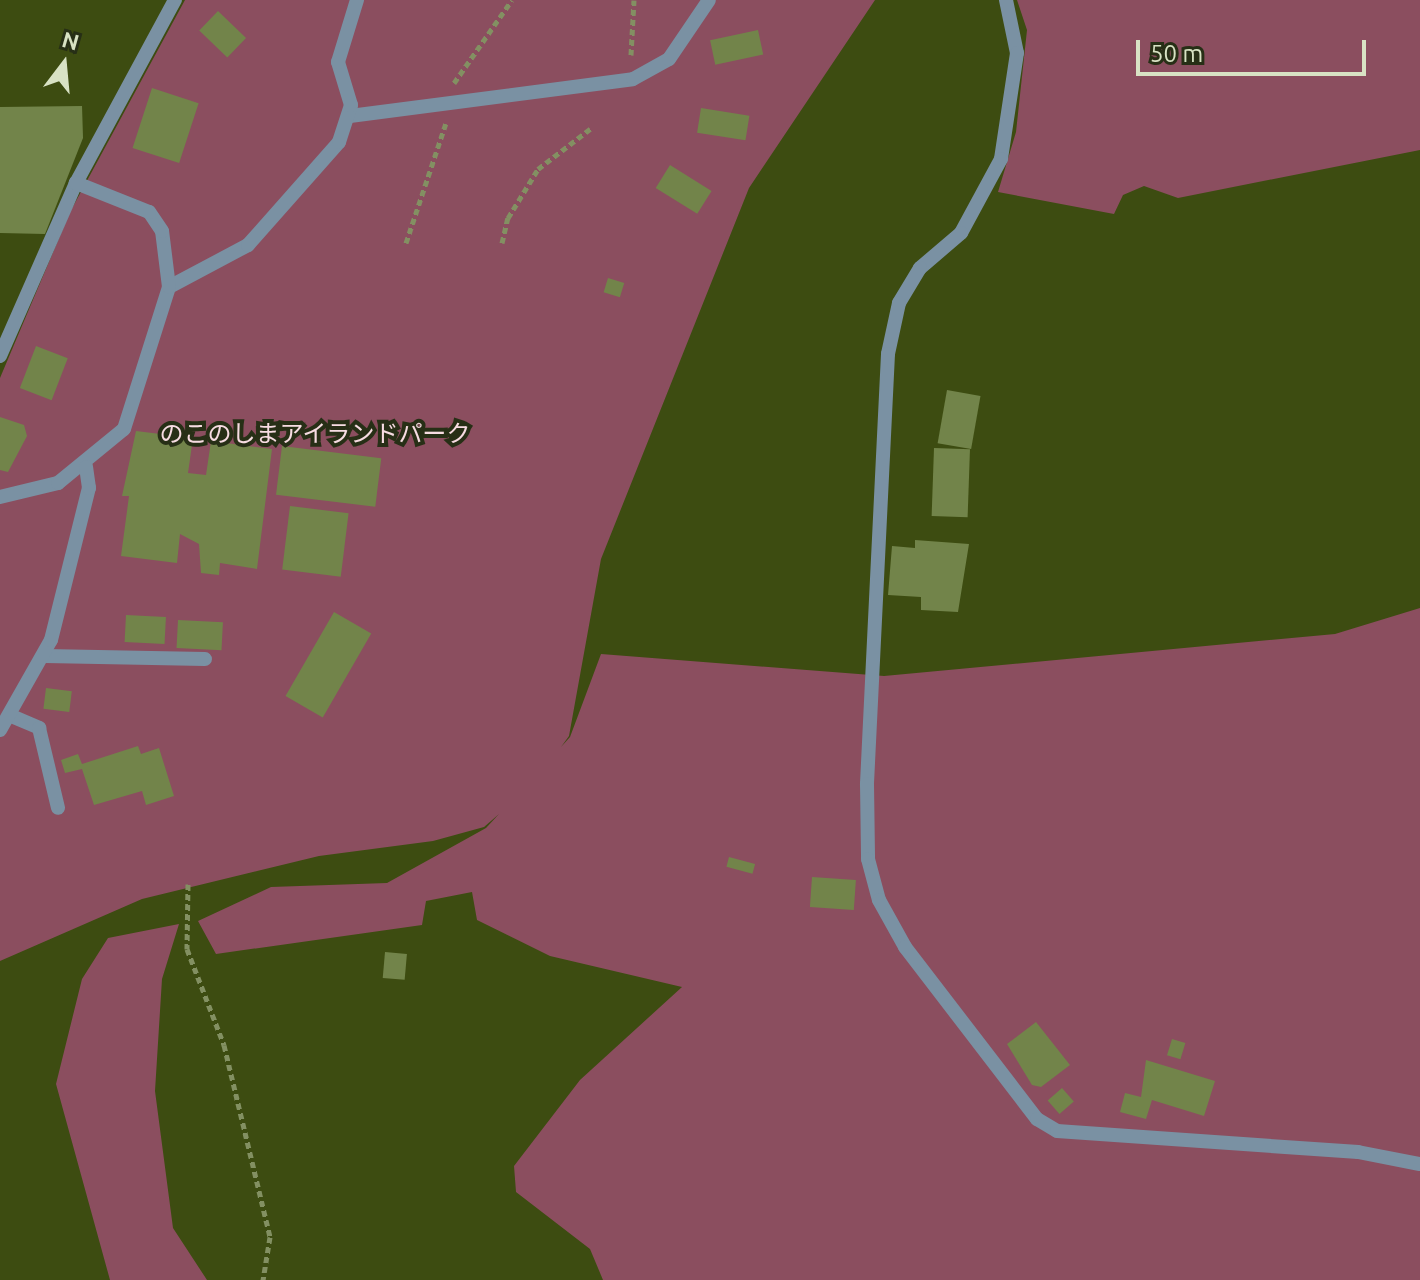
<!DOCTYPE html>
<meta charset="utf-8">
<style>
body{margin:0}
#map{position:relative;width:1420px;height:1280px;overflow:hidden;background:#3d4c11;font-family:Ubuntu,"Noto Sans JP",sans-serif}
div>[style]{position:absolute}
[style*='--x']{left:calc(var(--x)*1px);top:calc(var(--y)*1px);width:calc(var(--w)*1px);rotate:calc(var(--a)*1deg)}
.green>*{inset:0;background:#8b4e5f}
.building>*{inset:0;background:#72844a;transform-origin:0 0}
.path>*{height:5px;margin-top:-2.5px;transform-origin:0;background:repeating-linear-gradient(90deg,#839062 0 6px,transparent 0 10px)}
.minor>*{height:14px;margin:-7px;padding:0 7px;transform-origin:7px;border-radius:7px;background:#7a91a3}
span{translate:-50% -50%;white-space:nowrap;text-align:center;line-height:1.15;-webkit-text-stroke:8px #272f16;paint-order:stroke}
.park-label{font-size:24px;color:#f7dce2}
.north{position:absolute;left:24px;top:24px;width:80px;height:80px;-webkit-text-stroke:6px #272f16;paint-order:stroke;rotate:16deg;font-size:22px;font-weight:700;line-height:32px;text-align:center;color:#d8e2c4}
.north::after{content:'';display:block;margin:auto;width:28px;height:36px;background:#d8e2c4;clip-path:polygon(50% 0,100% 100%,50% 72%,0 100%)}
.scale{position:absolute;left:1136px;top:40px;width:230px;height:36px;box-sizing:border-box;border:4px solid #d8e2c4;border-top:0;padding-left:10px;font-size:24px;line-height:28px;white-space:nowrap;color:#d8e2c4;-webkit-text-stroke:6px #272f16;paint-order:stroke}
</style>
<div id="map">
<div class="green">
<div style="clip-path:polygon(185px 0,875px 0,749px 188px,601px 559px,569px 736px,561px 747px,570px 737px,601px 654px,884px 676px,1335px 634px,1420px 608px,1420px 1280px,603px 1280px,590px 1249px,516px 1192px,514px 1166px,580px 1080px,682px 987px,550px 956px,477px 920px,472px 892px,426px 901px,422px 925px,216px 954px,198px 921px,271px 887px,387px 883px,486px 828px,499px 814px,484px 827px,433px 841px,319px 856px,142px 899px,0 961px,0 378px,70px 212px)"></div>
<div style="clip-path:polygon(1017px 0,1420px 0,1420px 150px,1178px 198px,1144px 186px,1123px 195px,1114px 214px,998px 192px,1016px 132px,1027px 30px)"></div>
<div style="clip-path:polygon(179px 924px,162px 979px,155px 1091px,173px 1228px,207px 1280px,110px 1280px,56px 1084px,82px 979px,108px 938px)"></div>
</div>
<div class="building">
<div style="left:218px;top:11px;width:39px;height:27px;rotate:44deg"></div>
<div style="left:758px;top:30px;width:25px;height:49px;rotate:78deg"></div>
<div style="left:152px;top:88px;width:49px;height:63px;rotate:18deg"></div>
<div style="clip-path:polygon(82px 106px,83px 138px,45px 234px,0 233px,0 107px)"></div>
<div style="left:701px;top:108px;width:49px;height:25px;rotate:9deg"></div>
<div style="left:670px;top:165px;width:49px;height:27px;rotate:32deg"></div>
<div style="left:608px;top:278px;width:17px;height:15px;rotate:17deg"></div>
<div style="left:36px;top:346px;width:34px;height:45px;rotate:21deg"></div>
<div style="left:947px;top:390px;width:34px;height:54px;rotate:10deg"></div>
<div style="clip-path:polygon(0 417px,24px 425px,27px 436px,8px 472px,0 470px)"></div>
<div style="clip-path:polygon(136px 431px,193px 438px,188px 473px,206px 475px,211px 441px,272px 449px,257px 569px,220px 563px,219px 575px,201px 573px,199px 544px,180px 534px,177px 563px,121px 556px,129px 496px,122px 496px)"></div>
<div style="left:282px;top:446px;width:100px;height:49px;rotate:7deg"></div>
<div style="left:934px;top:448px;width:36px;height:68px;rotate:2deg"></div>
<div style="left:290px;top:506px;width:59px;height:64px;rotate:7deg"></div>
<div style="clip-path:polygon(915px 540px,969px 544px,958px 612px,921px 610px,921px 597px,888px 595px,892px 546px,915px 548px)"></div>
<div style="left:334px;top:612px;width:43px;height:97px;rotate:30deg"></div>
<div style="left:126px;top:615px;width:40px;height:27px;rotate:3deg"></div>
<div style="left:178px;top:620px;width:45px;height:28px;rotate:3deg"></div>
<div style="left:46px;top:688px;width:26px;height:21px;rotate:7deg"></div>
<div style="clip-path:polygon(138px 746px,141px 754px,159px 748px,174px 796px,146px 805px,142px 791px,94px 805px,82px 769px,65px 773px,61px 760px,78px 754px,82px 764px)"></div>
<div style="left:729px;top:857px;width:27px;height:10px;rotate:15deg"></div>
<div style="left:812px;top:877px;width:44px;height:30px;rotate:4deg"></div>
<div style="left:385px;top:952px;width:22px;height:26px;rotate:5deg"></div>
<div style="clip-path:polygon(1036px 1022px,1070px 1065px,1041px 1087px,1032px 1085px,1007px 1044px)"></div>
<div style="left:1172px;top:1039px;width:14px;height:17px;rotate:17deg"></div>
<div style="clip-path:polygon(1146px 1060px,1215px 1081px,1204px 1116px,1152px 1100px,1146px 1119px,1120px 1112px,1125px 1093px,1141px 1097px)"></div>
<div style="left:1062px;top:1088px;width:18px;height:19px;rotate:49deg"></div>
</div>
<div class="path">
<div style="--x:631;--y:55;--w:55;--a:-86.9"></div>
<div style="--x:454;--y:83;--w:101;--a:-55.1"></div>
<div style="--x:406;--y:243;--w:126;--a:-71.6"></div>
<div style="--x:502;--y:243;--w:26;--a:-77"></div>
<div style="--x:508;--y:218;--w:57;--a:-58.5"></div>
<div style="--x:538;--y:169;--w:66;--a:-37.6"></div>
<div style="--x:188;--y:884;--w:65;--a:90.9"></div>
<div style="--x:187;--y:949;--w:103;--a:68.9"></div>
<div style="--x:224;--y:1045;--w:197;--a:76.5"></div>
<div style="--x:270;--y:1237;--w:44;--a:99.2"></div>
</div>
<div class="minor">
<div style="--x:1006;--y:0;--w:54;--a:78.3"></div>
<div style="--x:1017;--y:53;--w:107;--a:98.6"></div>
<div style="--x:1001;--y:159;--w:84;--a:118.4"></div>
<div style="--x:961;--y:233;--w:54;--a:139.5"></div>
<div style="--x:920;--y:268;--w:41;--a:121"></div>
<div style="--x:899;--y:303;--w:52;--a:102.2"></div>
<div style="--x:888;--y:354;--w:431;--a:92.8"></div>
<div style="--x:867;--y:784;--w:75;--a:89.2"></div>
<div style="--x:868;--y:859;--w:42;--a:75"></div>
<div style="--x:879;--y:900;--w:54;--a:61"></div>
<div style="--x:905;--y:947;--w:217;--a:52.5"></div>
<div style="--x:1037;--y:1119;--w:23;--a:31"></div>
<div style="--x:1057;--y:1131;--w:302;--a:4"></div>
<div style="--x:1358;--y:1152;--w:63;--a:11"></div>
<div style="--x:350;--y:116;--w:285;--a:-7.4"></div>
<div style="--x:633;--y:79;--w:41;--a:-29.1"></div>
<div style="--x:669;--y:59;--w:71;--a:-55.9"></div>
<div style="--x:169;--y:287;--w:89;--a:-28"></div>
<div style="--x:248;--y:245;--w:137;--a:-48.5"></div>
<div style="--x:339;--y:142;--w:39;--a:-72"></div>
<div style="--x:351;--y:105;--w:45;--a:-106.8"></div>
<div style="--x:338;--y:62;--w:65;--a:-73"></div>
<div style="--x:0;--y:356;--w:189;--a:-66.3"></div>
<div style="--x:76;--y:183;--w:208;--a:-61.6"></div>
<div style="--x:0;--y:497;--w:60;--a:-13.6"></div>
<div style="--x:58;--y:483;--w:85;--a:-39.3"></div>
<div style="--x:124;--y:429;--w:149;--a:-72.4"></div>
<div style="--x:169;--y:287;--w:56;--a:-97.1"></div>
<div style="--x:162;--y:231;--w:23;--a:-124"></div>
<div style="--x:149;--y:212;--w:79;--a:-158.3"></div>
<div style="--x:45;--y:656;--w:160;--a:1.1"></div>
<div style="--x:9;--y:715;--w:33;--a:23"></div>
<div style="--x:39;--y:728;--w:82;--a:76.6"></div>
<div style="--x:0;--y:730;--w:103;--a:-60.5"></div>
<div style="--x:51;--y:640;--w:157;--a:-76"></div>
<div style="--x:89;--y:488;--w:21;--a:-98"></div>
</div>
<div class="park-label">
<span style="left:315px;top:434px">のこのしまアイランドパーク</span>
</div>
<div class="north">N</div>
<div class="scale">50 m</div>
</div>
